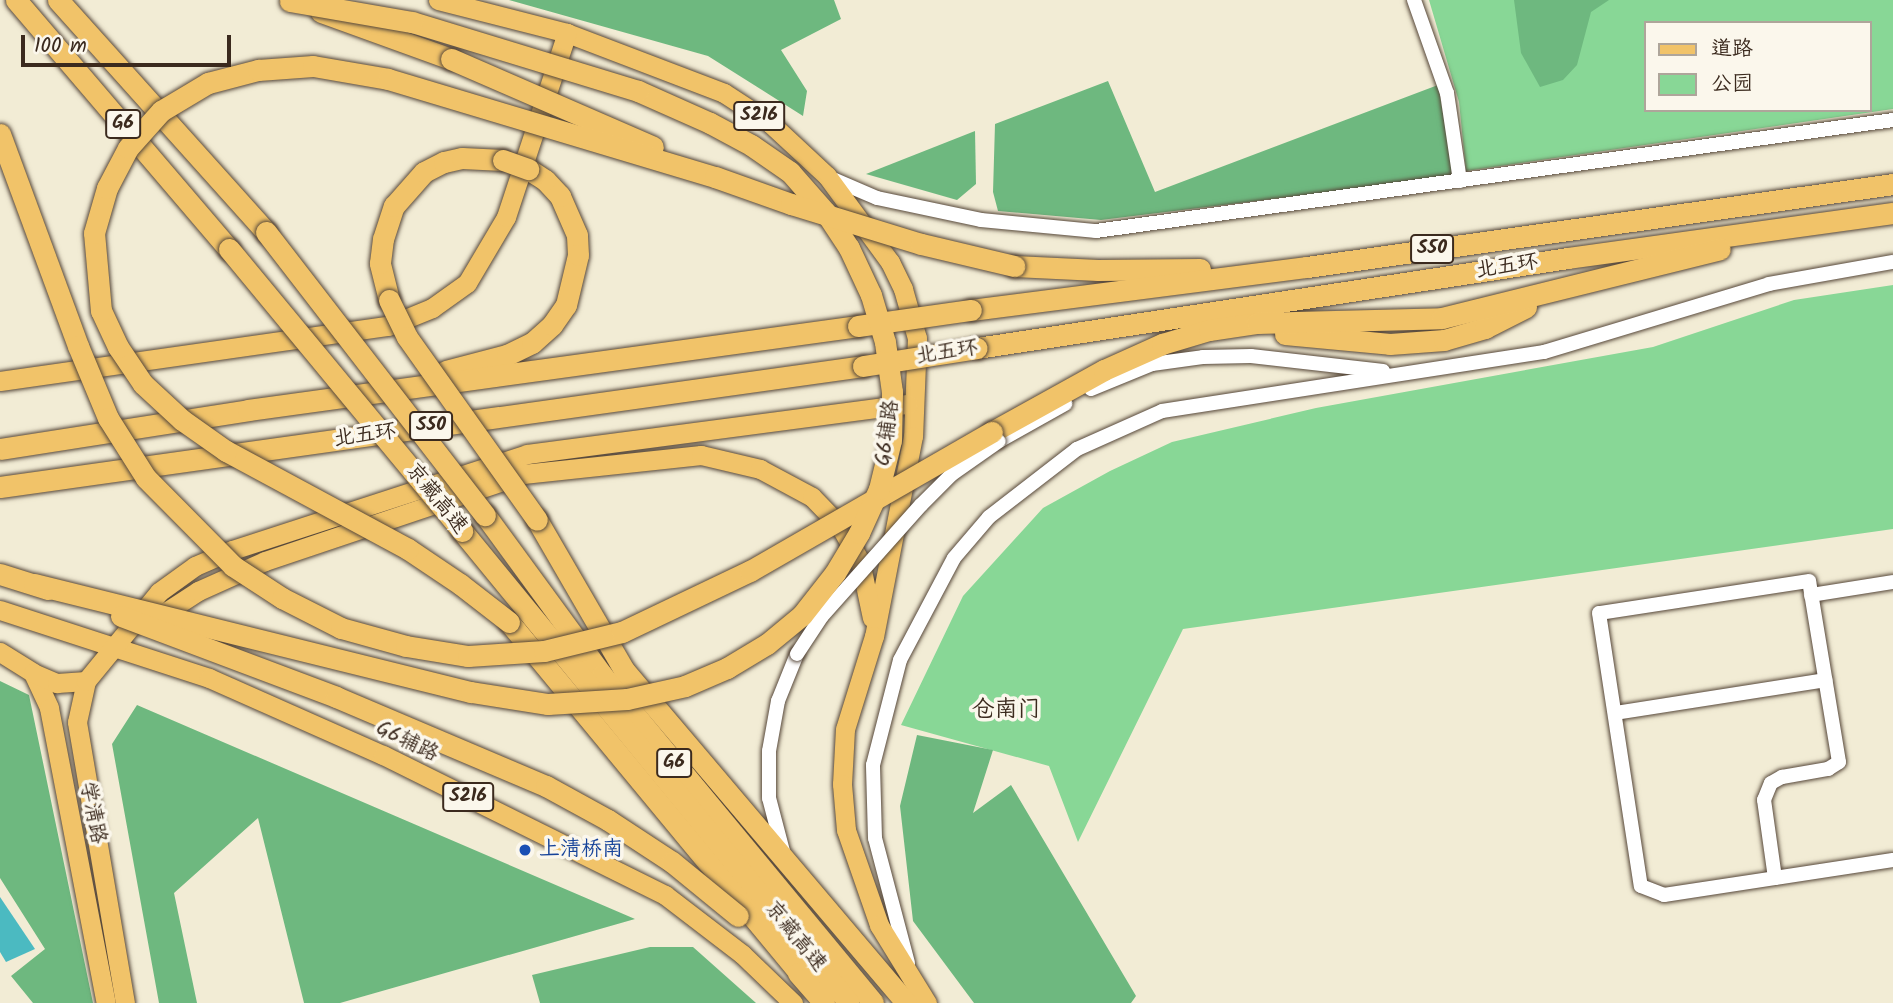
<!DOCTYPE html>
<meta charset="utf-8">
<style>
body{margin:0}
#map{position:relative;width:1893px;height:1003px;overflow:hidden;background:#f2ecd5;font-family:Kalam,"LXGW WenKai TC",sans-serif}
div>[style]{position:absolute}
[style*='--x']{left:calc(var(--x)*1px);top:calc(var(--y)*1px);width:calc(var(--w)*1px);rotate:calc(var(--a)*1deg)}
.green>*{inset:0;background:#88d796}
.forest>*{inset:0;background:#6eb87f}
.water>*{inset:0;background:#4bbac1}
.roads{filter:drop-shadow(0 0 2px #564739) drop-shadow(0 0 2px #564739)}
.minor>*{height:14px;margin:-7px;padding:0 7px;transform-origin:7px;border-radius:7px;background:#fff}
.major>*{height:19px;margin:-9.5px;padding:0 9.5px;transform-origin:9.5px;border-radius:9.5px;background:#f1c369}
.highway>*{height:21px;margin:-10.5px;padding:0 10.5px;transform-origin:10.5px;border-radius:10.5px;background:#f1c369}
.bridges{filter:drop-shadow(0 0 2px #564739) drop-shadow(0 0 2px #564739)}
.minor-bridge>*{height:14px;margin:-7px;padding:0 7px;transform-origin:7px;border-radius:7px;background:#fff}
.highway-bridge>*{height:21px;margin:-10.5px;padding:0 10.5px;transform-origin:10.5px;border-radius:10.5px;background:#f1c369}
.dots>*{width:19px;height:19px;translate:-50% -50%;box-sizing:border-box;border:4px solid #fbf7ec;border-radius:50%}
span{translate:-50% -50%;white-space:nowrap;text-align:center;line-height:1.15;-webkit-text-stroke:7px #fbf7ec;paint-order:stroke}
.shield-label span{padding:2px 5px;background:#fbf7ec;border:2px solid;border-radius:5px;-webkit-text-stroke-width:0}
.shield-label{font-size:19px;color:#3b2a1e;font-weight:700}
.street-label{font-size:21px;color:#3b2a1e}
.transit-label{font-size:21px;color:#164399}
.left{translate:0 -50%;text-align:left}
.neighbourhood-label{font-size:23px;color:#3b2a1e}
.legend{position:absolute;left:1644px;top:21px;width:228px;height:91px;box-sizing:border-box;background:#fbf7ec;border:2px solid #aea59a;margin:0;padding:9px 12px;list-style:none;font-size:21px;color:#3b2a1e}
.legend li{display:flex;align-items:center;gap:14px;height:35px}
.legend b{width:35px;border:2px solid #aea59a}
.scale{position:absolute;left:21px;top:35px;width:210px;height:32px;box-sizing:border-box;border:4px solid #3b2a1e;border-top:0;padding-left:9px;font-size:21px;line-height:24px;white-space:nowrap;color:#3b2a1e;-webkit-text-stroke:5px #fbf7ec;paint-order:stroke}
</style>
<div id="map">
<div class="green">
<div style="clip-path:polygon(evenodd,1429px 0,1893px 0,1893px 109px,1466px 171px,1459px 102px,1429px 0,1646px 23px,1870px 23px,1870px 110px,1646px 110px,1646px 23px)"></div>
<div style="clip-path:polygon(1893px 285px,1893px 529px,1183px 629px,1078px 842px,1049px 766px,901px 725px,963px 596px,1043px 508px,1110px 471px,1172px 442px,1316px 408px,1653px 347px,1794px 300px)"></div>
</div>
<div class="forest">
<div style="clip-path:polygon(509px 0,834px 0,841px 19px,781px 50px,807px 91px,803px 116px,708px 56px)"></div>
<div style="clip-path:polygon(1514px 0,1609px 0,1591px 12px,1577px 65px,1563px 80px,1540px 87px,1521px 53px)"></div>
<div style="clip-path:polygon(1108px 81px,1155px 192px,1438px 85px,1453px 171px,1450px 177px,1101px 220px,998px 211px,993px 192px,995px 124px)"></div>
<div style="clip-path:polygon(975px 131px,976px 184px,957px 200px,866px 174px)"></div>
<div style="clip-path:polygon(0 681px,29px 695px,93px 1003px,33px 1003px,11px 976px,45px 949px,0 878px)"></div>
<div style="clip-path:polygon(137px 705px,635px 919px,340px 1003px,304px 1003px,258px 818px,174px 893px,197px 1003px,159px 1003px,112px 744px)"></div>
<div style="clip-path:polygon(917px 735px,993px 750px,973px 813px,1011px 785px,1136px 996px,1131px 1003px,974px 1003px,913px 921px,900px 806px)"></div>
<div style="clip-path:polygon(650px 947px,693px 947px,756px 1003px,540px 1003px,532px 975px)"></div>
</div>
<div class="water">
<div style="clip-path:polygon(0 897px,35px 949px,6px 962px,0 952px)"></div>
</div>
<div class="roads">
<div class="minor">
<div style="--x:1414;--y:0;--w:99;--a:70.5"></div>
<div style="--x:1447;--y:93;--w:89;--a:81.6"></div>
<div style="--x:828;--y:177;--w:53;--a:23.2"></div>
<div style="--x:877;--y:198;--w:106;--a:11.9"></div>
<div style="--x:981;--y:220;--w:116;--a:5.5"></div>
<div style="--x:1096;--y:231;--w:805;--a:-7.93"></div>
<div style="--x:1091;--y:389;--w:66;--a:-22.3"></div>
<div style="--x:1152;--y:364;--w:51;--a:-7.8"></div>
<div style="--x:1203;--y:357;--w:48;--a:-1.2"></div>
<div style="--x:1251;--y:356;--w:133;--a:6.5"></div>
<div style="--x:999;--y:441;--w:76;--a:-29.3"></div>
<div style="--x:1811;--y:595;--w:83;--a:-9"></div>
<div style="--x:1615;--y:713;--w:213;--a:-8.9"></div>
<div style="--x:784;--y:855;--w:59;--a:-104.7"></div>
<div style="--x:769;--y:798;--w:47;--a:-90"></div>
<div style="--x:769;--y:751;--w:51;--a:-79.8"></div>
<div style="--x:778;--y:701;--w:51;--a:-68"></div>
<div style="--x:1775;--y:878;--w:79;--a:-98"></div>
<div style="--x:1764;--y:800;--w:18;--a:-68"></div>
<div style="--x:1771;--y:783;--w:13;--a:-29"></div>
<div style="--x:1782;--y:777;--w:47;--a:-9.9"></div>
<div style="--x:1828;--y:769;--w:13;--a:-32"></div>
<div style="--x:1839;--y:762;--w:183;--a:-99.4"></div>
<div style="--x:1809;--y:581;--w:212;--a:171.3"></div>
<div style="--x:1599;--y:613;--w:276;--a:81.3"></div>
<div style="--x:1641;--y:886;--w:25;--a:21"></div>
<div style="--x:1664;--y:895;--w:112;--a:-8.7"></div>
<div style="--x:1775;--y:878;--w:119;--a:-8.7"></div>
<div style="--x:908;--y:963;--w:129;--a:-104.8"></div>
<div style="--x:875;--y:838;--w:73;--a:-91.6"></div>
<div style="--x:873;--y:765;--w:108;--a:-75.6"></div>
<div style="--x:900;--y:660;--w:115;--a:-62.1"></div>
<div style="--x:954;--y:558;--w:54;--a:-49.5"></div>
<div style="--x:989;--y:517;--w:111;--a:-37.7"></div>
<div style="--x:1077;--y:449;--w:93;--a:-24.1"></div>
<div style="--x:1162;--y:411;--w:387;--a:-8.8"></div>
<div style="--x:1544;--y:352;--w:235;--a:-16.8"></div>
<div style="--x:1769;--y:284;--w:126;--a:-10.1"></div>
</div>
<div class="major">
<div style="--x:438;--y:0;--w:133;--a:14.3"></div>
<div style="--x:567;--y:33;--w:168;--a:20.9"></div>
<div style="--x:724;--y:93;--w:55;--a:33.1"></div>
<div style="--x:770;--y:123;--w:78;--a:42.9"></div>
<div style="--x:827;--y:176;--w:107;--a:53.8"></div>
<div style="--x:890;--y:262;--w:30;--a:64"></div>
<div style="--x:903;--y:289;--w:51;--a:74.1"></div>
<div style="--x:917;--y:338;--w:98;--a:92.3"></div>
<div style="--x:913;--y:436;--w:204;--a:101"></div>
<div style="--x:874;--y:636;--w:97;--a:107.3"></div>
<div style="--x:845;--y:729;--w:55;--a:93.1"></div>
<div style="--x:842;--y:784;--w:46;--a:85"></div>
<div style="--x:846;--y:830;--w:101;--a:70.8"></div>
<div style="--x:879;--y:925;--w:92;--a:58.4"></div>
<div style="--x:0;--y:381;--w:392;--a:-8.1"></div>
<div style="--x:388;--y:326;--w:48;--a:-22.2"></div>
<div style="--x:432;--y:308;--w:43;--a:-35.5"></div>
<div style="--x:467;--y:283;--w:77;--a:-59.4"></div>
<div style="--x:506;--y:217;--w:194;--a:-71.7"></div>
<div style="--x:0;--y:610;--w:220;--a:18"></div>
<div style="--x:209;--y:678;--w:190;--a:23.9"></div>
<div style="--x:383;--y:755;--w:315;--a:26.4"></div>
<div style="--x:665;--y:895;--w:97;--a:37.5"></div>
<div style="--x:742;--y:954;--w:71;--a:43.9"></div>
<div style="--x:152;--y:621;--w:55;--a:-33.1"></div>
<div style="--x:198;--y:591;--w:73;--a:-24.1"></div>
<div style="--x:265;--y:561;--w:272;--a:-18.6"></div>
<div style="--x:523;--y:474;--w:179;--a:-6.1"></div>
<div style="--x:701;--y:455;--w:61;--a:13.3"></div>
<div style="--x:760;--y:469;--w:59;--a:28.3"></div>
<div style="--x:812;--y:497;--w:40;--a:46"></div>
<div style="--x:840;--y:526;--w:40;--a:60.3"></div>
<div style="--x:860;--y:561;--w:58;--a:78.1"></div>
<div style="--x:0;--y:652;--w:39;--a:32"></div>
<div style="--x:33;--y:673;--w:38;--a:65"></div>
<div style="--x:49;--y:708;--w:300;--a:79.1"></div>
<div style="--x:33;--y:673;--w:26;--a:23"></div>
<div style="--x:57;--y:683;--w:29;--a:-4"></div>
<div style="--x:125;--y:1003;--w:285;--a:-99.7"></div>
<div style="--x:77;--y:722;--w:42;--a:-77.6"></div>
<div style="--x:86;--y:681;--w:115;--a:-50.6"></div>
<div style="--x:159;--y:592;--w:44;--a:-35.8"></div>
<div style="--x:195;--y:566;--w:40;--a:-23.4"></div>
<div style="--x:232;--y:550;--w:310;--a:-18"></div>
<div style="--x:527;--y:454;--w:384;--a:-7.5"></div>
</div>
<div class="highway">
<div style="--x:16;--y:0;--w:328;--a:49.5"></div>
<div style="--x:58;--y:0;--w:312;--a:48.1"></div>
<div style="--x:321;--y:12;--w:138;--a:19.9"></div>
<div style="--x:1014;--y:266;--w:84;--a:2.7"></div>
<div style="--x:1098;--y:270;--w:102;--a:-0.6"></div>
<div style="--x:389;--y:300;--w:38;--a:-104"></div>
<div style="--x:380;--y:263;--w:24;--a:-83"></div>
<div style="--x:383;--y:239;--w:35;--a:-72"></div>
<div style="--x:394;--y:206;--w:45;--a:-48.6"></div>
<div style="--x:424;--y:172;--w:22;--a:-27"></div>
<div style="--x:444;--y:162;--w:18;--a:-13"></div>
<div style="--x:462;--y:158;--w:41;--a:2.8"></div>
<div style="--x:971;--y:310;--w:339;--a:-7.3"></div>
<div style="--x:1307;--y:267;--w:592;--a:-8.06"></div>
<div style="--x:1285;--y:334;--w:105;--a:5.4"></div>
<div style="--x:1390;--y:344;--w:54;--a:-4.2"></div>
<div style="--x:1444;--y:340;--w:43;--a:-16.3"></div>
<div style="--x:1485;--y:328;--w:46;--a:-27.1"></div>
<div style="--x:977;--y:348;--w:598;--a:-8.66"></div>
<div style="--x:1568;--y:258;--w:328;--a:-7.9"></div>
<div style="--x:446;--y:371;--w:63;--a:-14.7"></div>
<div style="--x:507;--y:355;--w:28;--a:-26"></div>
<div style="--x:532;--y:343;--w:27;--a:-42"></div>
<div style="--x:552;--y:325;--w:24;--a:-55"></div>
<div style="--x:566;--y:305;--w:51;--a:-76.5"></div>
<div style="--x:578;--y:255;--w:20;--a:-93"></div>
<div style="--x:577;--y:235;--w:43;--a:-113.6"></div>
<div style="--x:560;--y:196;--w:22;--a:-133"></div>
<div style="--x:545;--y:180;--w:20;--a:-147"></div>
<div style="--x:992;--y:432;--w:128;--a:-29"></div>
<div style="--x:1104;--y:370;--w:64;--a:-24.1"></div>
<div style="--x:1162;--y:344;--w:49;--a:-16.6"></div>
<div style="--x:1209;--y:330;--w:49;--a:-8.3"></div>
<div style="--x:1257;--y:323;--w:185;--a:-1.5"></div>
<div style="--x:1442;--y:318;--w:286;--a:-13.9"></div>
<div style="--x:0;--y:449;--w:251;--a:-8.9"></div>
<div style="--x:248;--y:410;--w:616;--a:-7.84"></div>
<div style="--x:0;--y:487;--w:871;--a:-7.98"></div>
<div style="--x:485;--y:515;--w:198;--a:53.8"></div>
<div style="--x:602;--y:675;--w:425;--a:50.4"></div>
<div style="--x:537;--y:520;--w:173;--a:59.9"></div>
<div style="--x:624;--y:670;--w:436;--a:49.7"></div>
<div style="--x:462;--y:531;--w:610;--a:50.65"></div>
<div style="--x:509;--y:622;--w:469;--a:50.4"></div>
<div style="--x:798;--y:973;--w:40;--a:49"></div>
</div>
</div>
<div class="bridges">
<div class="minor-bridge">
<div style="--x:797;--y:654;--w:45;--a:-56.7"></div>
<div style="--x:822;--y:616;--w:149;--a:-48.3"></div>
<div style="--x:921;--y:505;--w:44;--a:-45"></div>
<div style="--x:952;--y:474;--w:57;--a:-35.1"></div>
</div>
<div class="highway-bridge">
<div style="--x:451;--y:59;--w:220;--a:23.5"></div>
<div style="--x:0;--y:134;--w:226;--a:69.8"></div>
<div style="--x:78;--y:346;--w:78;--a:67.4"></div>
<div style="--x:108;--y:418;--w:71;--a:57.7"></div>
<div style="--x:146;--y:478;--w:124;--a:45.3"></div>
<div style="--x:233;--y:566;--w:59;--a:33.1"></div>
<div style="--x:282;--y:598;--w:66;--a:27"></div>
<div style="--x:341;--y:628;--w:67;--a:15.5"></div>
<div style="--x:406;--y:646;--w:63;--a:9.2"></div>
<div style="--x:468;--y:656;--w:76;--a:-3.8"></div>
<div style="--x:544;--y:651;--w:80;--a:-13.7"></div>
<div style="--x:622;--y:632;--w:142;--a:-25.5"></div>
<div style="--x:750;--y:571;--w:279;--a:-29.9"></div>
<div style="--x:503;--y:160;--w:27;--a:20"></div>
<div style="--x:266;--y:232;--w:358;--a:52.3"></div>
<div style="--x:229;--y:249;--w:366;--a:50.4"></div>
<div style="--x:389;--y:300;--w:41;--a:64.1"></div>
<div style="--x:407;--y:337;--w:224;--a:54.6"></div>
<div style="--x:858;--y:326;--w:114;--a:-8.1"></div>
<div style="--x:863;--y:366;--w:115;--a:-9"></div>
<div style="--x:0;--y:574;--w:50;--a:17.4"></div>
<div style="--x:34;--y:584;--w:450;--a:13.9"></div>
<div style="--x:471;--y:692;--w:78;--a:8.9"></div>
<div style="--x:548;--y:704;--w:79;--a:-3.6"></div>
<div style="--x:627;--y:699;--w:59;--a:-12.6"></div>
<div style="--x:685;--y:686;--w:46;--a:-23.2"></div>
<div style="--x:727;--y:668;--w:47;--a:-31"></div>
<div style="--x:767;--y:644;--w:45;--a:-39.6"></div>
<div style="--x:802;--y:615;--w:53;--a:-51.8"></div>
<div style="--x:835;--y:573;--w:47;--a:-59"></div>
<div style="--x:859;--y:533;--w:48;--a:-65.6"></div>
<div style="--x:879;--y:489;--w:50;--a:-76.2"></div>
<div style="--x:891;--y:440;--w:48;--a:-88.8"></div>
<div style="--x:892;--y:392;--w:50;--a:-98"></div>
<div style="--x:885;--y:342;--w:49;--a:-106.6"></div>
<div style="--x:871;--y:295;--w:52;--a:-115.1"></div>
<div style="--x:849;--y:248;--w:42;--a:-123.3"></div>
<div style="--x:826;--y:213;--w:55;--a:-131.3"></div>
<div style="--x:790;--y:172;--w:47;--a:-145.3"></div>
<div style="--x:751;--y:145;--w:47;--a:-151.8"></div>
<div style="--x:710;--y:123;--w:79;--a:-156"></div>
<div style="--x:638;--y:91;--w:236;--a:-163"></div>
<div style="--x:412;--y:22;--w:124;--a:-170.2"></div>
<div style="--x:121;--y:616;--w:230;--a:20.6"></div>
<div style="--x:336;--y:697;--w:228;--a:23"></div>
<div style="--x:546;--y:786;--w:71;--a:28.7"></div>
<div style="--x:608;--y:820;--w:77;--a:33.3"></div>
<div style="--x:672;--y:862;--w:85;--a:39.3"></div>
<div style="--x:509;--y:622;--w:62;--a:-142.2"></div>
<div style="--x:460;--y:584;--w:63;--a:-146.1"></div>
<div style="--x:408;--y:549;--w:207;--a:-151.7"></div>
<div style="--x:226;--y:451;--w:54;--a:-144.8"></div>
<div style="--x:182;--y:420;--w:53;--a:-137.3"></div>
<div style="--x:143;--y:384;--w:45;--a:-124"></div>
<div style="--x:118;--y:347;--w:40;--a:-115"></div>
<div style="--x:101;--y:311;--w:78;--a:-95.1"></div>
<div style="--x:94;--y:233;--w:47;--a:-73.9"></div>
<div style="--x:107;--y:188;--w:45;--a:-62.3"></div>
<div style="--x:128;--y:148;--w:50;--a:-48.3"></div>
<div style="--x:161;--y:111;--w:55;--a:-30.8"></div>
<div style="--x:208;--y:83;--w:52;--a:-14.6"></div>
<div style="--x:258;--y:70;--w:55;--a:-4.2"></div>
<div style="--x:313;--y:66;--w:76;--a:9.8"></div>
<div style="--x:388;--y:79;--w:341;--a:16.7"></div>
<div style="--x:715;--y:177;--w:81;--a:19.6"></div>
<div style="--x:791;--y:204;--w:136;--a:17.1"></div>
<div style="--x:921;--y:244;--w:96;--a:13.3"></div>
</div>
</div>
<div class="dots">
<div style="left:525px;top:850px;background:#1a4fb4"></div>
</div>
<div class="shield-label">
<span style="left:759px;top:116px">S216</span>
<span style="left:123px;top:124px">G6</span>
<span style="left:1432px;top:249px">S50</span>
<span style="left:431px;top:426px">S50</span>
<span style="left:674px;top:763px">G6</span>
<span style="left:468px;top:797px">S216</span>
</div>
<div class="street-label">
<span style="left:1507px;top:267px;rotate:-9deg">北五环</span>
<span style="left:947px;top:353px;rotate:-9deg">北五环</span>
<span style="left:888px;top:433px;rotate:-82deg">G6辅路</span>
<span style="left:365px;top:436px;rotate:-8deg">北五环</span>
<span style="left:436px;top:499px;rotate:51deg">京藏高速</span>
<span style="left:407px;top:742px;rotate:26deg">G6辅路</span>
<span style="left:92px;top:813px;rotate:79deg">学清路</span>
<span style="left:795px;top:937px;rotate:51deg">京藏高速</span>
</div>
<div class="transit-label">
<span class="left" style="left:539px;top:850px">上清桥南</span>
</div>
<div class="neighbourhood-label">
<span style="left:1006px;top:710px">仓南门</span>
</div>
<ul class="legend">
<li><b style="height:9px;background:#f1c369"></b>道路</li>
<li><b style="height:19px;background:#88d796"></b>公园</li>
</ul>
<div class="scale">100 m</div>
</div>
